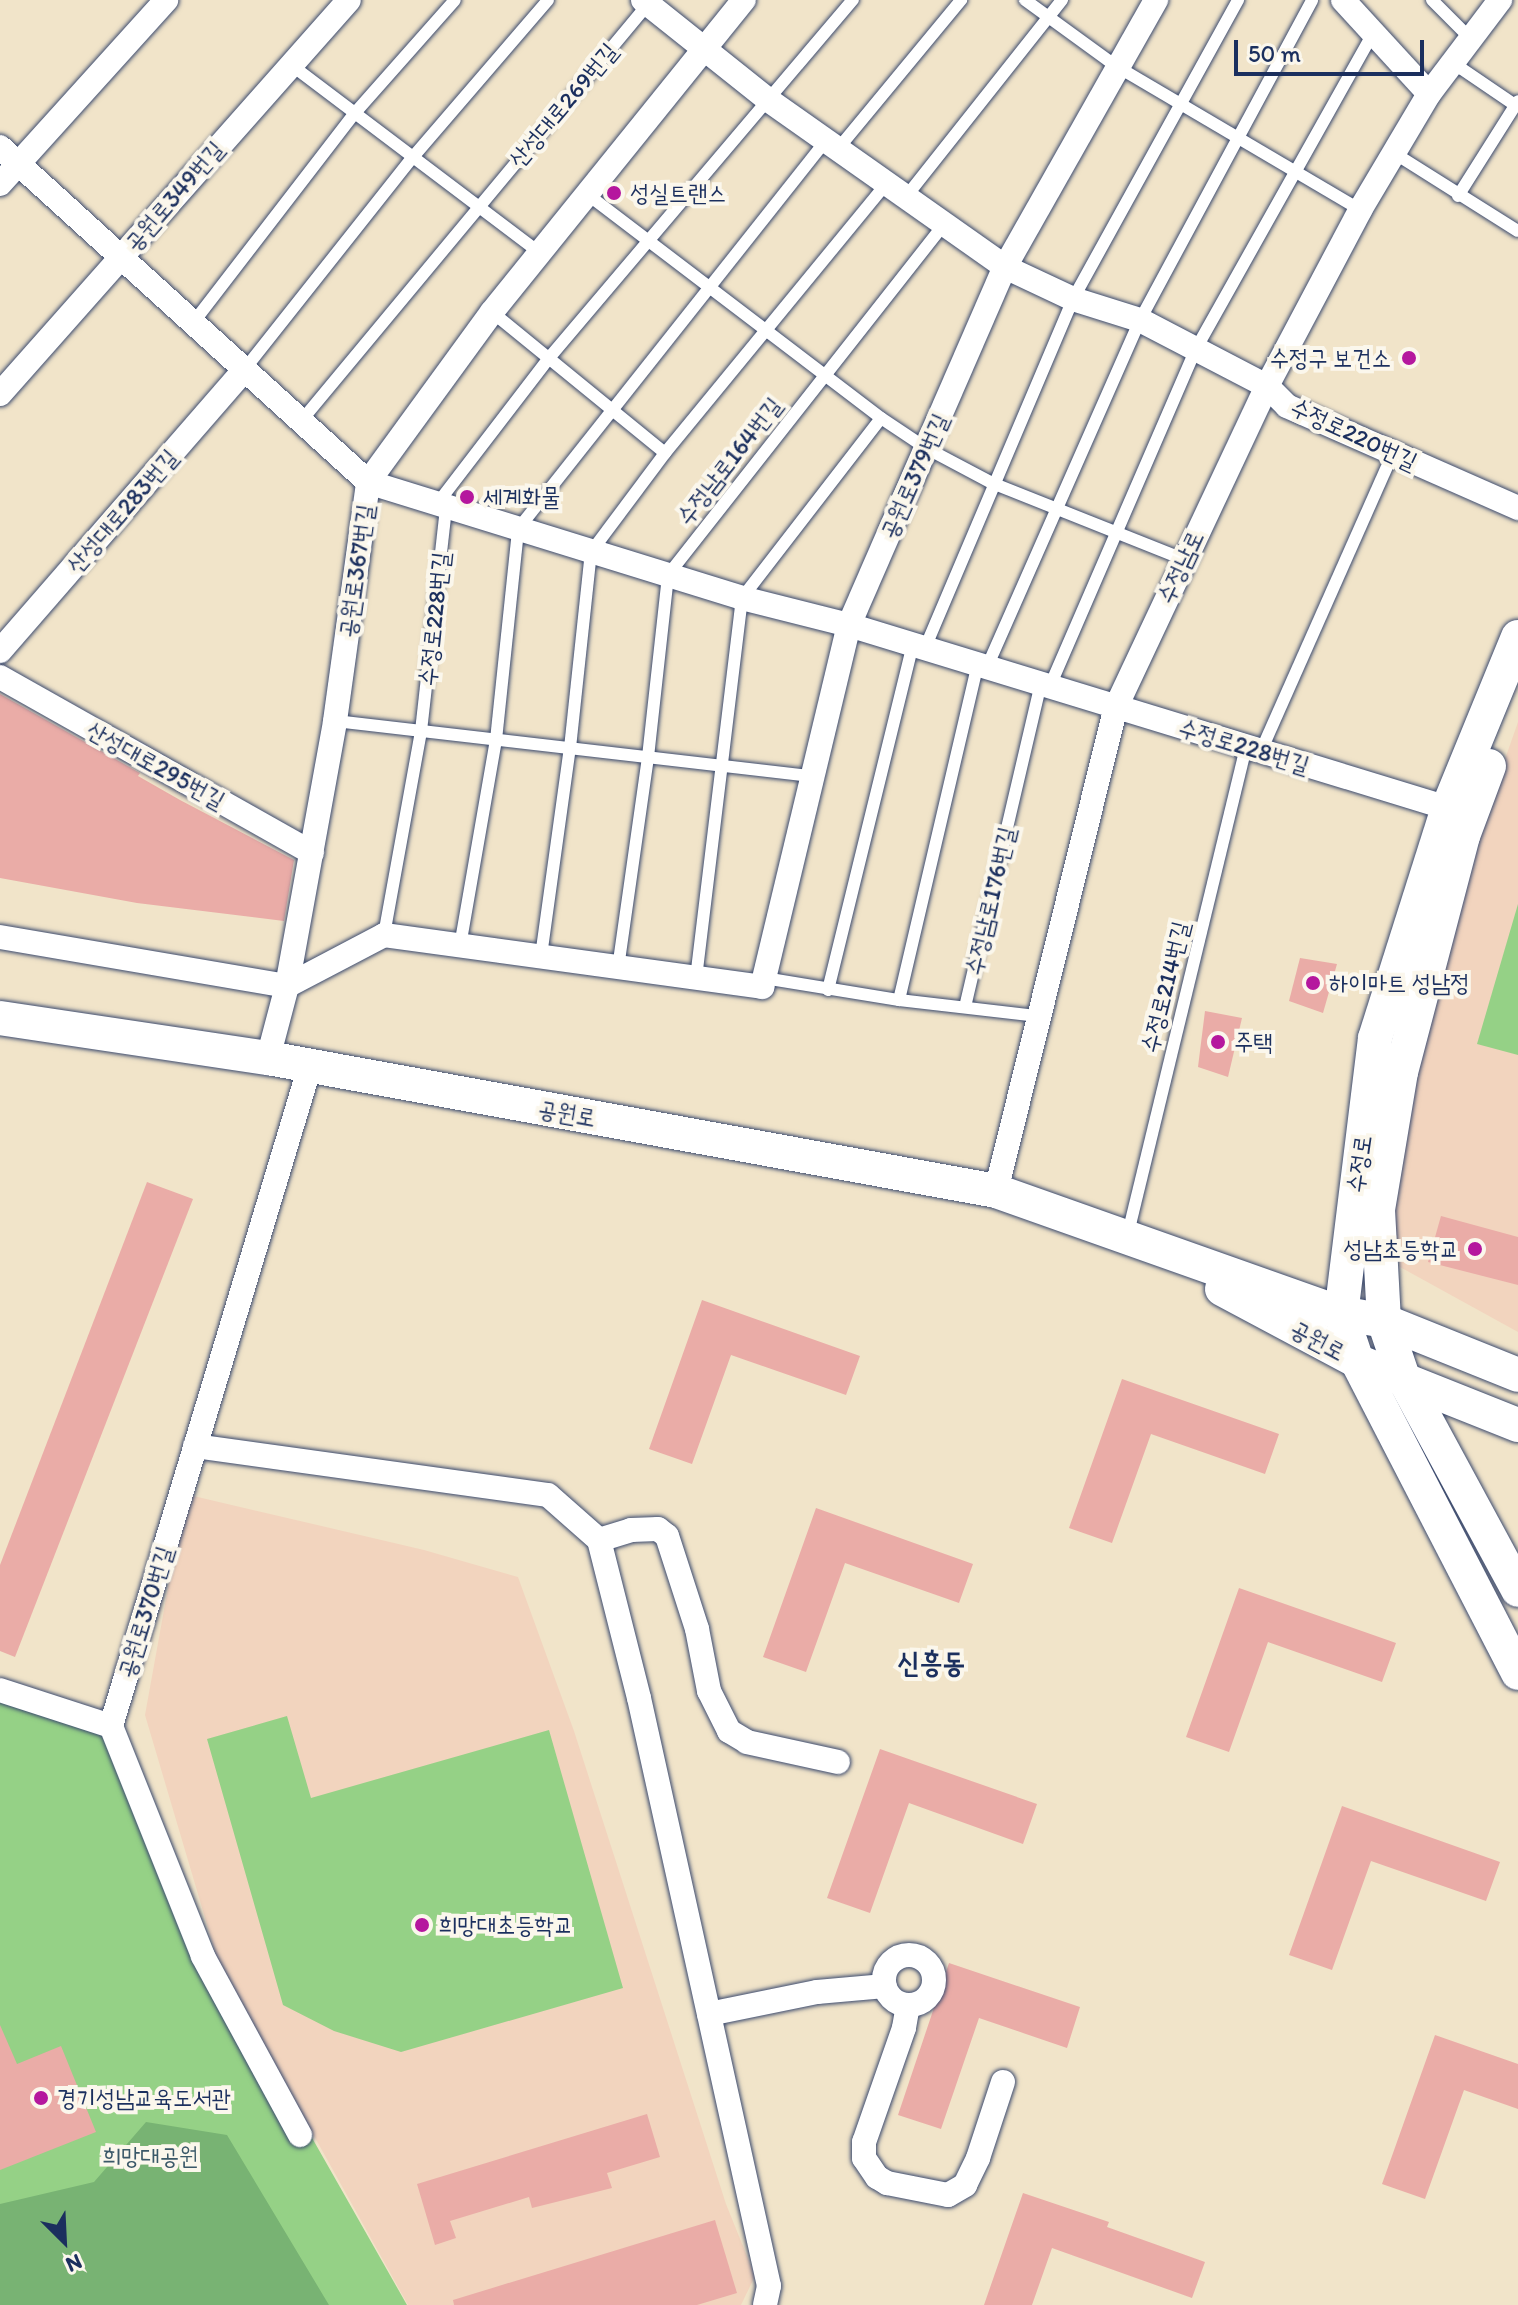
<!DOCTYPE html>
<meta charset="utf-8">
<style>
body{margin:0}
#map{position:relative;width:1518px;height:2305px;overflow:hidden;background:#f1e4c9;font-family:Itim,"Poor Story",sans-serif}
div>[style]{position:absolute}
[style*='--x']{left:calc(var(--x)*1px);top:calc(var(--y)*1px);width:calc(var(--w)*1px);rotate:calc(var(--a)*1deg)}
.built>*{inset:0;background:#f2d4be}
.green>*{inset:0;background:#95d186}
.forest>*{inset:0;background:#78b373}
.building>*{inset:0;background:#eaaca7}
.roads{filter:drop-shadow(0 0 2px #3b4a6e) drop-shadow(0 0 2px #3b4a6e)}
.lane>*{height:12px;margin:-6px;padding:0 6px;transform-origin:6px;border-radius:6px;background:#fff}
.street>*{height:24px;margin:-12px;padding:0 12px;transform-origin:12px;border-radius:12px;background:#fff}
.street>.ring{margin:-12px;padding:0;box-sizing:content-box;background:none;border:24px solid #fff;border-radius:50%}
.secondary>*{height:34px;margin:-17px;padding:0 17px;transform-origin:17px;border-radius:17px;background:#fff}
.dots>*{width:22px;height:22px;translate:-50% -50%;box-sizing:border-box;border:4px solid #fbf7ec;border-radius:50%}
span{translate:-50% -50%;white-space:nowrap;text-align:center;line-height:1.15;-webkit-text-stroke:8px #fbf7ec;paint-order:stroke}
.street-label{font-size:24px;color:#1b2f5e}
.poi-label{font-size:24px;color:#1b2f5e}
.left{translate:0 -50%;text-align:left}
.right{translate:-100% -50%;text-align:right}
.park-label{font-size:24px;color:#3a5868}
.quarter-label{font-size:28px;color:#1b2f5e;font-weight:700}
.north{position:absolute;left:24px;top:2201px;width:80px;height:80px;-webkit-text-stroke:6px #fbf7ec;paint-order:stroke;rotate:156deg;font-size:22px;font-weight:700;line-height:32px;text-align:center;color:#1b2f5e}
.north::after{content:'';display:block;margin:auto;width:28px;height:36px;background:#1b2f5e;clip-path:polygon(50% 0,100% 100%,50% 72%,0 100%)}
.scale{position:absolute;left:1234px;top:40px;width:190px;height:36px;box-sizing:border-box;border:4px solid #1b2f5e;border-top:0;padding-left:10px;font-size:24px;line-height:28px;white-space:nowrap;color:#1b2f5e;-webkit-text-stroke:6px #fbf7ec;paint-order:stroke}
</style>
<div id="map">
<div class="built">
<div style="clip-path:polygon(1518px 722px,1518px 1332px,1400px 1267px,1392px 1213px,1415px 1074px,1477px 839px)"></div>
<div style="clip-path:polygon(185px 1494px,424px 1550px,518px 1577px,574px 1731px,726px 2204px,755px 2276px,741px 2305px,408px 2305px,219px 1965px,145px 1715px)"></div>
</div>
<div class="green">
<div style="clip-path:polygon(1518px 904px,1518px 1055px,1477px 1044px)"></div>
<div style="clip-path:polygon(0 1694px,101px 1727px,215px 1967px,407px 2305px,0 2305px)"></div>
<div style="clip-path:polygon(287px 1716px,311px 1798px,549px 1730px,623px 1988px,401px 2052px,334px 2031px,283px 2005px,207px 1739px)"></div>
</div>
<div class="forest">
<div style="clip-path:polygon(146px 2122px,227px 2135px,329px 2305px,0 2305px,0 2204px,94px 2182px)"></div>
</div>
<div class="building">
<div style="clip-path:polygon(0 694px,140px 773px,138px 776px,180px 800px,294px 860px,284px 921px,137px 903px,0 878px)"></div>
<div style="clip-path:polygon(1300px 958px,1337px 964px,1323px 1013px,1289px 1001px)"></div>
<div style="clip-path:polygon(1205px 1011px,1242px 1018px,1228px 1077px,1198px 1067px)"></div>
<div style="clip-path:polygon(147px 1182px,193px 1199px,15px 1657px,0 1651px,0 1565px)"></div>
<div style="clip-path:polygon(1441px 1216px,1518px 1237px,1518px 1285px,1428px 1262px)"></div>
<div style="clip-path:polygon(702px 1300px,860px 1356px,846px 1395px,731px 1355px,692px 1464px,649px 1449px)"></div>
<div style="clip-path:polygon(1122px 1379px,1279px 1434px,1265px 1474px,1151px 1434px,1112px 1543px,1069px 1528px)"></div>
<div style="clip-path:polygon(816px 1508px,973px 1564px,959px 1603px,845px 1563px,806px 1672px,763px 1657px)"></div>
<div style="clip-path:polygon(1239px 1588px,1396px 1643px,1382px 1682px,1268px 1642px,1229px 1752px,1186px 1737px)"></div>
<div style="clip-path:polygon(880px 1749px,1037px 1804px,1023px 1844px,909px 1803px,870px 1913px,827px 1898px)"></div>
<div style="clip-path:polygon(1342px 1806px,1500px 1862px,1486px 1901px,1371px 1861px,1332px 1970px,1289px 1955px)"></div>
<div style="clip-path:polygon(949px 1963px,1080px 2007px,1067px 2048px,979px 2018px,941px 2129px,898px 2115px)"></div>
<div style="clip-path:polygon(0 2025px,17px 2064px,61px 2046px,96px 2132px,0 2170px)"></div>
<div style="clip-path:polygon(1435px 2035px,1518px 2064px,1518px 2109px,1464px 2090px,1425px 2199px,1382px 2184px)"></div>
<div style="clip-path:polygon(647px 2114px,660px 2157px,607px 2173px,612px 2188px,532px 2208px,529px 2197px,450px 2221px,456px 2238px,435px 2245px,417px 2184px)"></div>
<div style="clip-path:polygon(1023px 2193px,1109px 2222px,1107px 2227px,1205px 2262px,1192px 2298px,1052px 2248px,1032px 2305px,984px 2305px)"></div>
<div style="clip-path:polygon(715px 2220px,737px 2293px,697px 2305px,454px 2305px,453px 2300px)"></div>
</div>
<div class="roads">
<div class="lane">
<div style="--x:1025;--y:0;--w:112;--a:36"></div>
<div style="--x:1116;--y:66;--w:283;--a:30.5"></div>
<div style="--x:1432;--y:0;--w:54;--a:45"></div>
<div style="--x:1455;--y:59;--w:12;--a:55"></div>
<div style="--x:1462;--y:69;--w:64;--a:34.2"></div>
<div style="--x:290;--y:64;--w:313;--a:37.1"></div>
<div style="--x:837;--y:150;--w:195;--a:-50.4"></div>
<div style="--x:1394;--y:153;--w:146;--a:32.2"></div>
<div style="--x:587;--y:194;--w:370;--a:37.3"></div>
<div style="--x:881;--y:418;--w:54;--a:33.7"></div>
<div style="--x:926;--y:448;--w:75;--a:27.9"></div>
<div style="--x:992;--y:483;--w:206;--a:21.7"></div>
<div style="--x:1458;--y:196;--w:112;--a:-57.7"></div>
<div style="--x:905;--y:198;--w:253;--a:-51.6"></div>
<div style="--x:492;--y:312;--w:223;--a:39.2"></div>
<div style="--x:193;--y:323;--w:264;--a:-52.4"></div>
<div style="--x:354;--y:114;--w:152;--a:-48.5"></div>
<div style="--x:244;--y:370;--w:272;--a:-51.6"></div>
<div style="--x:413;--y:157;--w:207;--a:-49.3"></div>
<div style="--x:302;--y:420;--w:541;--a:-50.25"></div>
<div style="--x:437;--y:504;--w:184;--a:-52.5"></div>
<div style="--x:549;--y:358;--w:470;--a:-49.7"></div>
<div style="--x:925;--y:648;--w:379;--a:-67"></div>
<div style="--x:1073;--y:299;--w:342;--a:-61.1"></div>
<div style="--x:987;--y:667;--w:379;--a:-66.2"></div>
<div style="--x:1140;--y:320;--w:363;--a:-61.7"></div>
<div style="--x:1050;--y:686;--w:369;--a:-66.6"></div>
<div style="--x:1197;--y:347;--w:359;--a:-60.7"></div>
<div style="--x:335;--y:721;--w:482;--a:6.6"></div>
<div style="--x:1261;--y:751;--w:326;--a:-66.1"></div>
<div style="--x:384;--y:935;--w:207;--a:-79.7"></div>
<div style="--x:421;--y:731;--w:225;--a:-83.6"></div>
<div style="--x:460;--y:946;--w:209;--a:-80.1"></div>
<div style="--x:496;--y:740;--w:212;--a:-84"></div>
<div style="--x:518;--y:529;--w:495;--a:-51.6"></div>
<div style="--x:541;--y:956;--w:210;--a:-82.1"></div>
<div style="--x:570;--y:748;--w:197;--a:-83.9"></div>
<div style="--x:591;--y:552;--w:124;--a:-53.2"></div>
<div style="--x:665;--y:453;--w:348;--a:-50.6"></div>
<div style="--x:618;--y:968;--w:213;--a:-81.9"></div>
<div style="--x:648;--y:757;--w:183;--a:-83.7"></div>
<div style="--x:668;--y:575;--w:445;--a:-51.8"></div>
<div style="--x:696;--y:978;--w:383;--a:-83.1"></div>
<div style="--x:742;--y:598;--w:227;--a:-52.3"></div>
<div style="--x:764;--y:978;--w:137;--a:9.3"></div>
<div style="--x:899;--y:1000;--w:140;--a:6.6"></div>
<div style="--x:828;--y:990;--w:355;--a:-76.2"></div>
<div style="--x:899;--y:1000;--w:345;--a:-76.8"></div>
<div style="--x:965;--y:1007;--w:332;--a:-76.8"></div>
<div style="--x:1128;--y:1233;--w:500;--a:-76.35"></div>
</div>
<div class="street">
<div style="--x:643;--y:0;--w:159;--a:38.6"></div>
<div style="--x:767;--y:99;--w:291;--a:35.2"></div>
<div style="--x:1005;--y:267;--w:75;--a:25.2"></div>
<div style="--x:1073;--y:299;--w:70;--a:17.4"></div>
<div style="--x:1140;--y:320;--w:143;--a:27.5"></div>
<div style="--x:1267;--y:386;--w:28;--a:45"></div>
<div style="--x:1287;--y:406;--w:253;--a:23.8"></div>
<div style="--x:1343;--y:0;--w:127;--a:47.5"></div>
<div style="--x:0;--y:147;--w:498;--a:42.3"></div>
<div style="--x:368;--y:482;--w:392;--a:17.2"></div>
<div style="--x:742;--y:598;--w:110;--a:14.2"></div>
<div style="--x:849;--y:625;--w:626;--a:16.99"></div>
<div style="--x:0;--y:184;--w:248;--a:-47.9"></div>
<div style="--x:0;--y:394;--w:526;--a:-48.47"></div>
<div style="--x:0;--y:651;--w:372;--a:-49"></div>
<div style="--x:0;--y:677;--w:358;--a:29.4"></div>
<div style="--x:0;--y:937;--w:291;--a:9.7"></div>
<div style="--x:287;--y:986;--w:110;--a:-27.7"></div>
<div style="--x:384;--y:935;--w:382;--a:7.8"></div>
<div style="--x:762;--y:987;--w:372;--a:-76.5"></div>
<div style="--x:849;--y:625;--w:391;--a:-66.5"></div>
<div style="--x:1005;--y:267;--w:307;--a:-60.5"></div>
<div style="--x:268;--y:1058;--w:74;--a:-75.2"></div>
<div style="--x:287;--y:986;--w:269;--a:-79.7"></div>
<div style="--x:335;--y:721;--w:241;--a:-82.1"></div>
<div style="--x:368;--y:482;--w:210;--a:-53.9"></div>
<div style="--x:492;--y:312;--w:401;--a:-51.1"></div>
<div style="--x:996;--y:1191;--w:499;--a:-76.1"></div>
<div style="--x:1116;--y:707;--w:355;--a:-64.8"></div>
<div style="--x:1267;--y:386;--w:199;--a:-62.1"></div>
<div style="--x:1360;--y:210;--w:135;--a:-59.3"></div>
<div style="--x:1429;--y:94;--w:118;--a:-52.9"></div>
<div style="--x:195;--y:1446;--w:356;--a:7.9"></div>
<div style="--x:548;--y:1495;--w:68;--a:41.4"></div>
<div style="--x:599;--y:1540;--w:163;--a:75.8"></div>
<div style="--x:639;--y:1698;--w:602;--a:77.53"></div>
<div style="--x:769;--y:2286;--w:19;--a:102"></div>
<div style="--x:599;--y:1540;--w:34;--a:-17"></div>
<div style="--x:631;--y:1530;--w:27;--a:-2"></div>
<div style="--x:658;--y:1529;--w:11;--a:38"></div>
<div style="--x:667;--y:1536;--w:98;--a:72.1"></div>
<div style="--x:697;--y:1629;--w:63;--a:79"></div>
<div style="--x:709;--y:1691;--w:45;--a:63.4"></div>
<div style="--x:729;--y:1731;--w:21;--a:31"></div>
<div style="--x:747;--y:1742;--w:93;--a:12.4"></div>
<div style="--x:0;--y:1690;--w:117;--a:18"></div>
<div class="ring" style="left:884px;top:1955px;width:26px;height:26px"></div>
<div style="--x:908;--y:2005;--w:23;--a:100"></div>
<div style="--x:904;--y:2028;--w:121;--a:109.3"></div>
<div style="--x:864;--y:2142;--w:16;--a:90"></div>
<div style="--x:864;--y:2158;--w:23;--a:56"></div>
<div style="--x:877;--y:2177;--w:12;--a:31"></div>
<div style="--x:887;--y:2183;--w:62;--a:11.1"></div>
<div style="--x:948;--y:2195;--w:20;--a:-30"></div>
<div style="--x:965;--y:2185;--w:30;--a:-64"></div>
<div style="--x:978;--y:2158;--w:80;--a:-71.8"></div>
<div style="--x:709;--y:2014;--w:110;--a:-11.5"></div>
<div style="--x:817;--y:1992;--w:68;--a:-5"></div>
<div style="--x:300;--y:2135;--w:204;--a:-118.5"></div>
<div style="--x:203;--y:1956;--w:248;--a:-111.8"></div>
<div style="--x:111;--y:1726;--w:689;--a:-73.22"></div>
</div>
<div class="secondary">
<div style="--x:1518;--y:637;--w:185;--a:112.3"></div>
<div style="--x:1448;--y:808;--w:241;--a:107.6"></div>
<div style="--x:1375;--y:1038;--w:277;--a:97"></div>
<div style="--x:1341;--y:1313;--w:51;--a:71.6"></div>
<div style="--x:1357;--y:1361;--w:351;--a:62.7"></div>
<div style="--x:1489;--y:766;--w:75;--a:110.4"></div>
<div style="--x:1463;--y:836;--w:244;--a:104.7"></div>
<div style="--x:1401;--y:1072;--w:140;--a:99.5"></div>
<div style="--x:1378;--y:1210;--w:111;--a:86.9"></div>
<div style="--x:1384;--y:1321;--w:59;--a:71.3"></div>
<div style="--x:1403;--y:1377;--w:242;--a:61.6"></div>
<div style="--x:0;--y:1018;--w:271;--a:8.5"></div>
<div style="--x:268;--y:1058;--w:740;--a:10.35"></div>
<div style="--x:996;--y:1191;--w:366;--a:19.5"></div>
<div style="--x:1341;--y:1313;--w:44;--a:10.5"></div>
<div style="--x:1384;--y:1321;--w:144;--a:21.9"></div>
<div style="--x:1222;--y:1289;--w:153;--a:28.1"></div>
<div style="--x:1357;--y:1361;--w:173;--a:21.7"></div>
</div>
</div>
<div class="dots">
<div style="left:614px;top:193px;background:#b5179e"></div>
<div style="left:1409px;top:358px;background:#b5179e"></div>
<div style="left:467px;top:497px;background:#b5179e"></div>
<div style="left:1313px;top:983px;background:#b5179e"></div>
<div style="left:1218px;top:1042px;background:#b5179e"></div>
<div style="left:1475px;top:1249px;background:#b5179e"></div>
<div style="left:422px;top:1925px;background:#b5179e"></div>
<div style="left:41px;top:2098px;background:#b5179e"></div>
</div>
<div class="street-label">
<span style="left:563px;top:105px;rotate:-50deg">산성대로269번길</span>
<span style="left:174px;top:196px;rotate:-49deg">공원로349번길</span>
<span style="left:1354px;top:434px;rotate:25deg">수정로220번길</span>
<span style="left:729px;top:461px;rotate:-52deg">수정남로164번길</span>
<span style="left:914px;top:476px;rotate:-66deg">공원로379번길</span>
<span style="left:122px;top:511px;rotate:-49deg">산성대로283번길</span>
<span style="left:1180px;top:567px;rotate:-65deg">수정남로</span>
<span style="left:356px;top:571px;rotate:-82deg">공원로367번길</span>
<span style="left:434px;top:619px;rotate:-84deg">수정로228번길</span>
<span style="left:1244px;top:746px;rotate:17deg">수정로228번길</span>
<span style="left:156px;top:765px;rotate:29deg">산성대로295번길</span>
<span style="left:990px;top:901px;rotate:-77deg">수정남로176번길</span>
<span style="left:1165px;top:987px;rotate:-76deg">수정로214번길</span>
<span style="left:567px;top:1113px;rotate:10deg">공원로</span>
<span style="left:1359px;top:1164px;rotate:-82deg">수정로</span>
<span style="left:1318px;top:1340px;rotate:28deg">공원로</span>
<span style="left:145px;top:1612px;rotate:-73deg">공원로370번길</span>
</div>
<div class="poi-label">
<span class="left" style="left:630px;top:193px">성실트랜스</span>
<span class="right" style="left:1391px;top:358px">수정구 보건소</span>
<span class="left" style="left:483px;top:497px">세계화물</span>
<span class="left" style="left:1329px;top:983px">하이마트 성남정</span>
<span class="left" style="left:1234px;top:1042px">주택</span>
<span class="right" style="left:1459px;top:1249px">성남초등학교</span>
<span class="left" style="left:438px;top:1925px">희망대초등학교</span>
<span class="left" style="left:57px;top:2098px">경기성남교육도서관</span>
</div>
<div class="park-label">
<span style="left:150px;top:2156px">희망대공원</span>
</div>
<div class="quarter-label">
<span style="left:931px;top:1662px">신흥동</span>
</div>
<div class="north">N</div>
<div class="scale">50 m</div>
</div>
